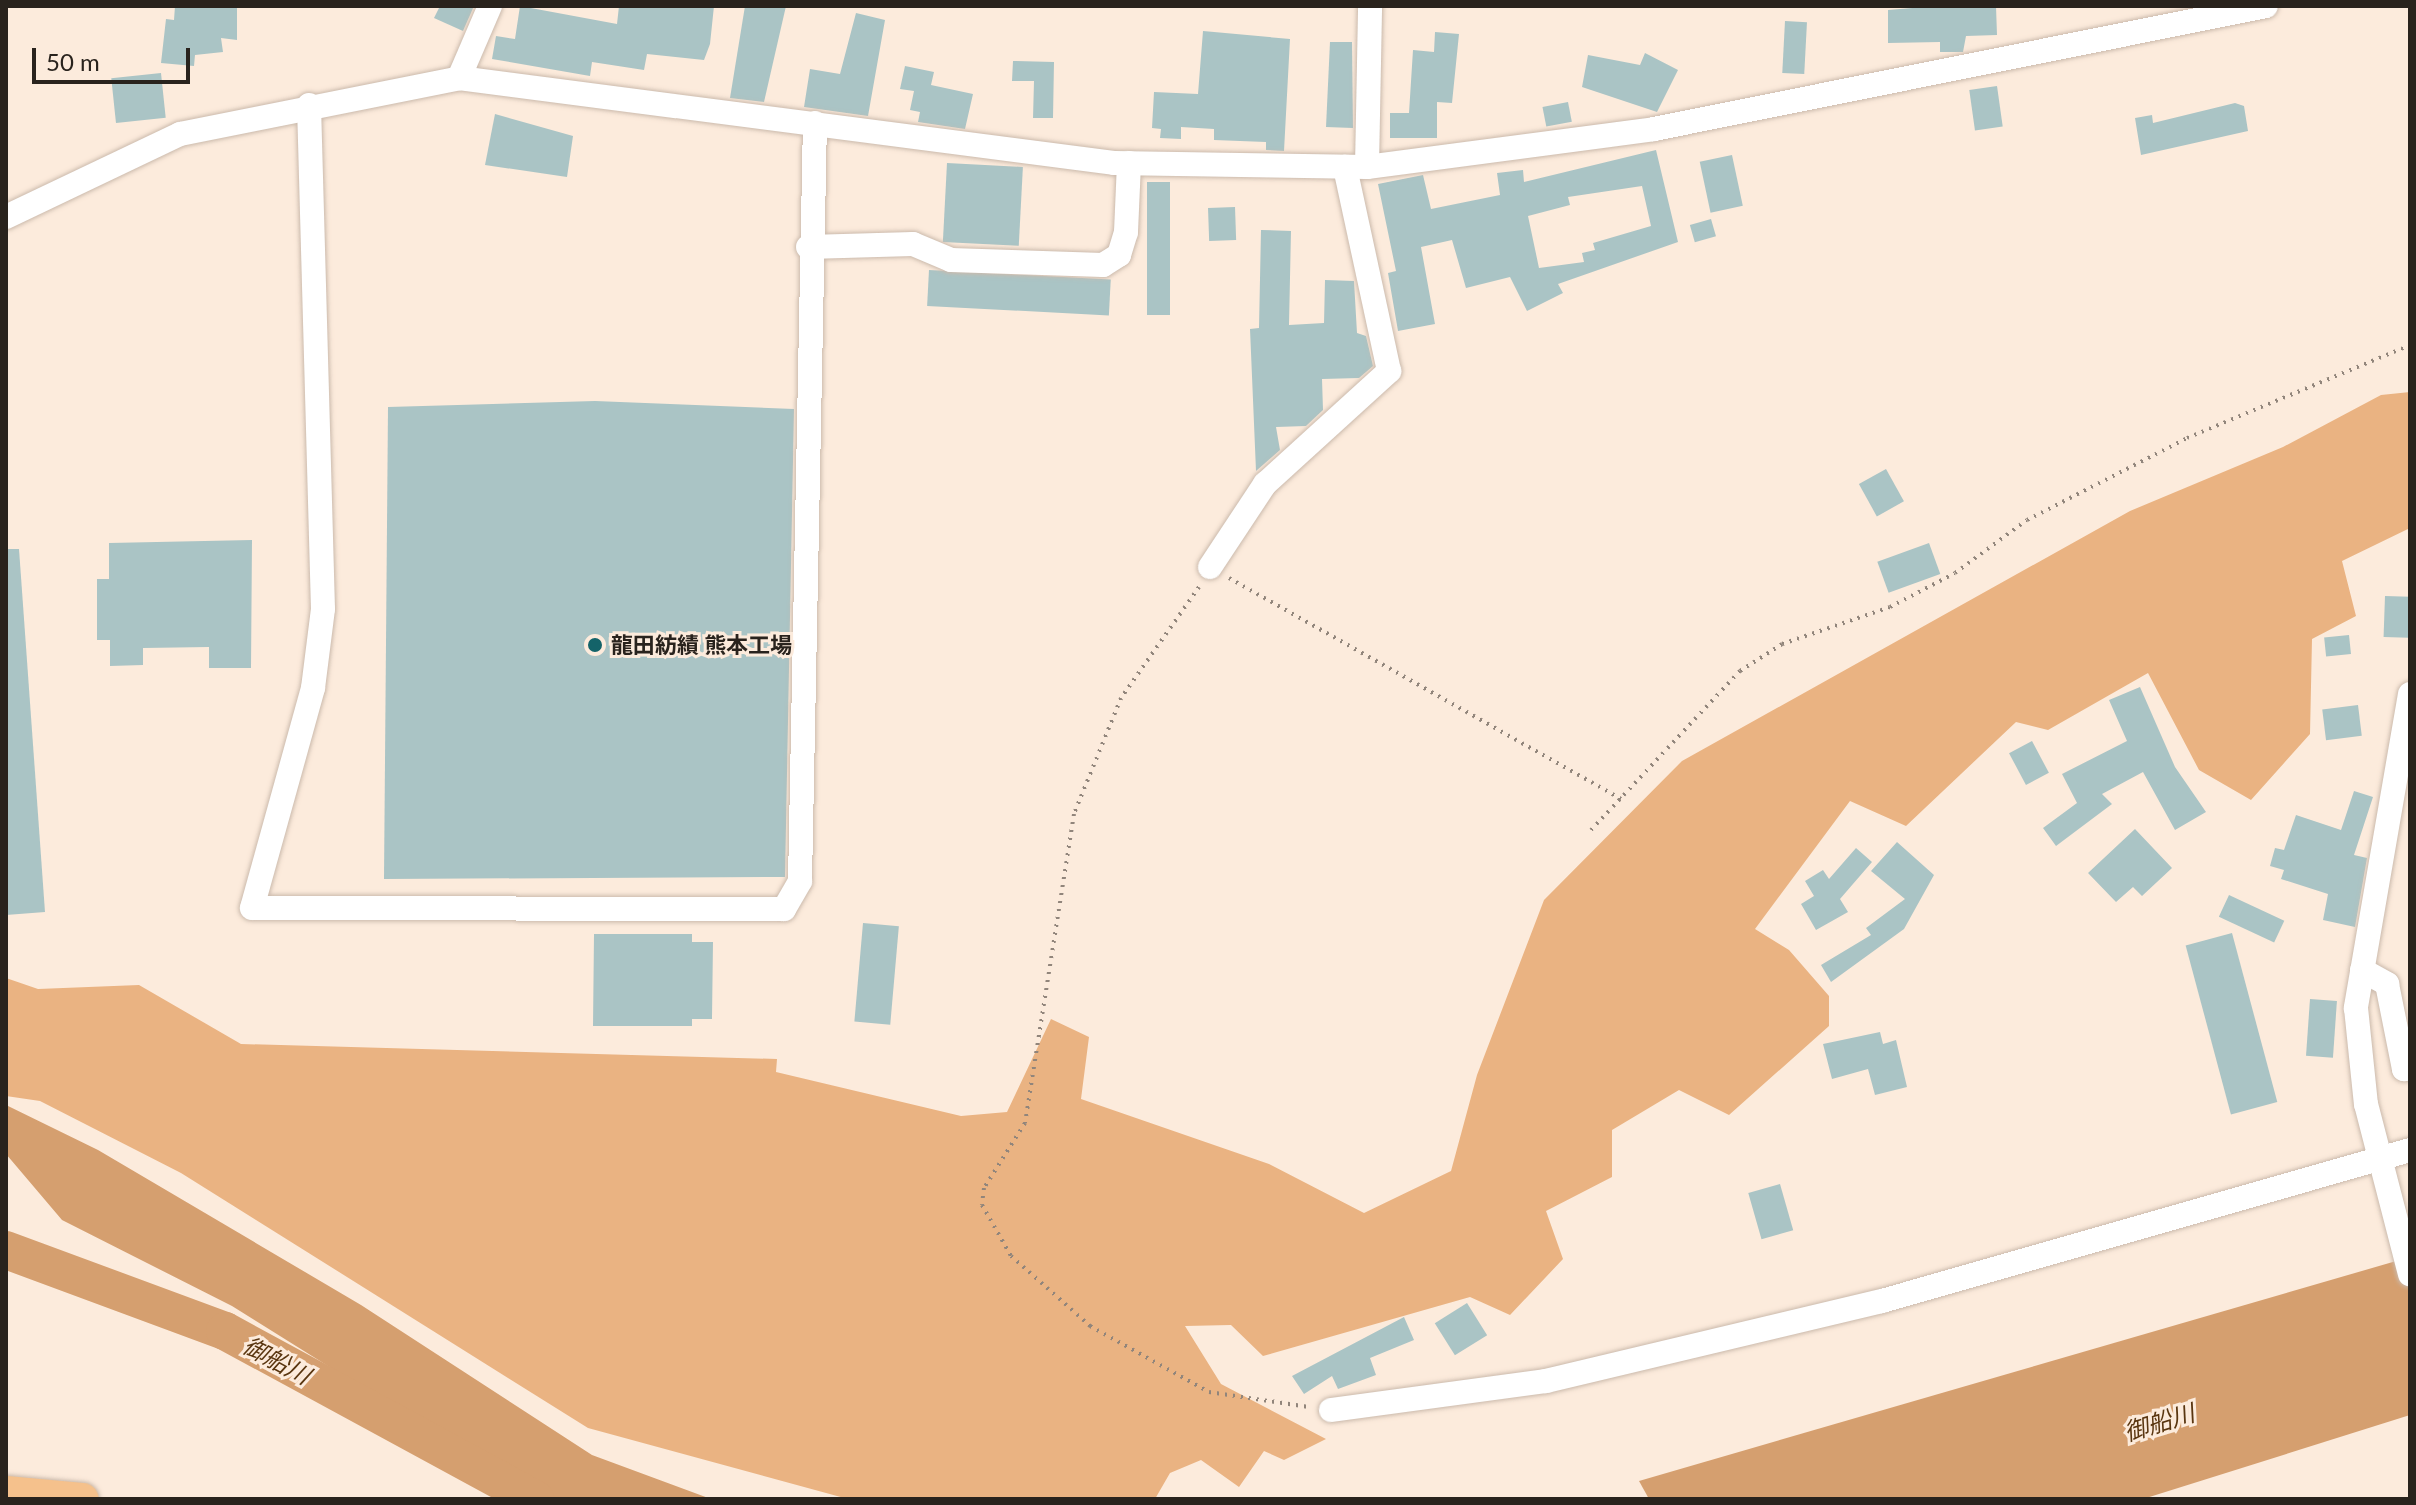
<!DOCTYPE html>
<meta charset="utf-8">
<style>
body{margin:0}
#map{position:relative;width:2416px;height:1505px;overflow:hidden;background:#fcebdc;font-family:Lato,"Noto Sans JP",sans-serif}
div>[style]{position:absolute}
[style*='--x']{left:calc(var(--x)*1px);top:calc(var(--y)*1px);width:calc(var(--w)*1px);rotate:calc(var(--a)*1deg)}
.forest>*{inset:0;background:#eab382}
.water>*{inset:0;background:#d59f6f}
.river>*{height:38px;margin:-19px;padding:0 19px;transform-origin:19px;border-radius:19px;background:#d59f6f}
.building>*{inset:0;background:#aac4c5;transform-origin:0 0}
.path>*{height:4px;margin-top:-2px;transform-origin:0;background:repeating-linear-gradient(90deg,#91857b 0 2px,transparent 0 8px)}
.roads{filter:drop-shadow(0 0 2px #cbbaac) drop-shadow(0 0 2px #cbbaac)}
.minor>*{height:24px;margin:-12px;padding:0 12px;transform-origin:12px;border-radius:12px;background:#fff}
.major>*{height:32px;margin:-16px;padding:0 16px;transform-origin:16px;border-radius:16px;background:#f5c18c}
.dots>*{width:22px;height:22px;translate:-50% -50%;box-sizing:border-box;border:4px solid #fcebdc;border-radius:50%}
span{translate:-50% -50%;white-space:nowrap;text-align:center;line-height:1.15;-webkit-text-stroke:6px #fcebdc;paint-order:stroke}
.poi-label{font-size:22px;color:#29231d;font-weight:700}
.left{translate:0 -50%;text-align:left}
.water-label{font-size:24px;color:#5a3610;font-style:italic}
.frame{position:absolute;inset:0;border:8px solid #29231d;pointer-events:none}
.scale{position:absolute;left:32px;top:48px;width:158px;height:36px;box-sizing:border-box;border:4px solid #29231d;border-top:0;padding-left:10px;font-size:24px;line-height:28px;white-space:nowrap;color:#29231d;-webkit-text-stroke:6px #fcebdc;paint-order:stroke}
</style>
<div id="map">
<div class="forest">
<div style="clip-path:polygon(2410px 392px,2410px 528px,2342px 561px,2356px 616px,2312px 639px,2310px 734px,2251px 800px,2199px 770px,2148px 673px,2048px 730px,2016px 722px,1906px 826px,1850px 801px,1755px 929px,1789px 950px,1829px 996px,1829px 1026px,1729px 1115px,1679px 1090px,1612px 1130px,1612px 1177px,1546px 1211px,1563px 1259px,1510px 1315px,1470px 1297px,1263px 1356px,1231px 1325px,1185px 1326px,1221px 1384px,1326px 1439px,1284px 1460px,1264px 1451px,1239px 1487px,1201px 1460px,1170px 1473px,1155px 1499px,848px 1499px,588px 1428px,181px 1173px,40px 1101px,6px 1096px,6px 978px,38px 989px,139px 985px,241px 1044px,777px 1059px,776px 1072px,961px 1116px,1007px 1112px,1051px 1019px,1089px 1037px,1081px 1099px,1269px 1164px,1364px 1213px,1451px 1171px,1477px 1075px,1544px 900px,1682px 761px,2130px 511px,2283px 447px,2381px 395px)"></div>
</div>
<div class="water">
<div style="clip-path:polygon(6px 1105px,98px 1150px,361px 1305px,592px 1455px,711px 1499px,541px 1499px,232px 1306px,62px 1220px,6px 1154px)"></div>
<div style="clip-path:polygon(2410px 1257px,2410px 1415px,2143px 1499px,1649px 1499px,1639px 1481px)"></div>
</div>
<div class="river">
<div style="--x:6;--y:1250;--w:233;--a:20.3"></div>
<div style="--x:225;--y:1331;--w:353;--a:28.5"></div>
</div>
<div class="building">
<div style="clip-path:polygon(175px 6px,237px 6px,237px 40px,221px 38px,223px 52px,195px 55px,194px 66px,161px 63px,166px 19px,174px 20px)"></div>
<div style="clip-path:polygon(440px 6px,474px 6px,463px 31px,434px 18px)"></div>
<div style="clip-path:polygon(520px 6px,617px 24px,619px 6px,714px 6px,710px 44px,704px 60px,647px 54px,644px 70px,592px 62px,590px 76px,492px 59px,496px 36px,515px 39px)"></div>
<div style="clip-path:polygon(745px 6px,786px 6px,764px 102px,730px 98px)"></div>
<div style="clip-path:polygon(1937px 6px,1996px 6px,1997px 35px,1966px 36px,1963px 52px,1940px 52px,1940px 42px,1888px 43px,1888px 10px)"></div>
<div style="clip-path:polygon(856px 13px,885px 20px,868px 116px,804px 107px,810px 69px,840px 74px)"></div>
<div style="left:1785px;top:21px;width:22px;height:52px;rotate:3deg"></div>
<div style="clip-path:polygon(1203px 31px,1290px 39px,1284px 151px,1266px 150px,1266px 142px,1214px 140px,1214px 129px,1181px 127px,1181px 139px,1160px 138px,1161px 129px,1152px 128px,1154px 92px,1198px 94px)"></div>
<div style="clip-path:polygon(1435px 32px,1459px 34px,1452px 103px,1437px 102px,1437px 138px,1390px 138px,1390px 113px,1409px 113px,1413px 50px,1434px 52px)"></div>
<div style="clip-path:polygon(1330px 42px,1352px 42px,1353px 128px,1326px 127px)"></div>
<div style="clip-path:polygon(1645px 53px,1678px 70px,1657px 112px,1582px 87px,1588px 55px,1640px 65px)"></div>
<div style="clip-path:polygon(1013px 61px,1054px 62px,1053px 118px,1033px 118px,1034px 81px,1012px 81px)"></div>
<div style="clip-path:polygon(905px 66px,934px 72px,931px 85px,973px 94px,965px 129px,918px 122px,920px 112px,910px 110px,914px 91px,900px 89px)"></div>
<div style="left:161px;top:73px;width:45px;height:50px;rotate:84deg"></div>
<div style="left:1997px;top:86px;width:41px;height:28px;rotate:82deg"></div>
<div style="left:1568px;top:102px;width:20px;height:26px;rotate:79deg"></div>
<div style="clip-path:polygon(2235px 103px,2244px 106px,2248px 131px,2141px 155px,2135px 118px,2152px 115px,2153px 123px)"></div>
<div style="clip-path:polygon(495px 114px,573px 136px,567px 177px,485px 165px)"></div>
<div style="clip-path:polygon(evenodd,1656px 150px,1678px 242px,1558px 284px,1563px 293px,1527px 311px,1510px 277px,1466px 288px,1452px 240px,1421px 247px,1435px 324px,1398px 331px,1388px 273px,1396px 271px,1378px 184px,1423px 175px,1431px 209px,1500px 195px,1497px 173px,1523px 170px,1524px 182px,1656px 150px,1642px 186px,1651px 226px,1593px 243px,1595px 250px,1582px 253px,1584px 262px,1539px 268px,1528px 216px,1570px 205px,1568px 197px,1642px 186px)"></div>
<div style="left:1732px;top:155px;width:52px;height:33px;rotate:78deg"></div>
<div style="left:947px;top:163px;width:76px;height:79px;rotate:3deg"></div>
<div style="left:1147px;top:182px;width:23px;height:133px"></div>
<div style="left:1235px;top:207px;width:33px;height:27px;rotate:88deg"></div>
<div style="left:1711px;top:219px;width:18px;height:22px;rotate:74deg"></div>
<div style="clip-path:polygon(1261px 230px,1291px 231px,1289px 325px,1324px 323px,1325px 280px,1354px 281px,1357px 333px,1366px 336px,1373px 366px,1359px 378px,1322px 379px,1323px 410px,1306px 426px,1276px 427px,1280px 450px,1256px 471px,1250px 329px,1259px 328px)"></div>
<div style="left:929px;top:270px;width:182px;height:36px;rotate:3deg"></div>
<div style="clip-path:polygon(595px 401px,794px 409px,785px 877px,384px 879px,388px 407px)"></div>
<div style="left:1886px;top:469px;width:37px;height:31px;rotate:61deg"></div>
<div style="clip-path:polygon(252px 540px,251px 668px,209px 668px,209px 647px,143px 648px,143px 665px,110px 666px,110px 640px,97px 640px,97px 579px,109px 579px,109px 543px)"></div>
<div style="left:1929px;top:543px;width:33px;height:55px;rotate:70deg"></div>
<div style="clip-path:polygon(6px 549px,19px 549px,45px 912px,6px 915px)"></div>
<div style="left:2385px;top:596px;width:25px;height:41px;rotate:2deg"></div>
<div style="left:2349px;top:635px;width:19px;height:25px;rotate:84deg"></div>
<div style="clip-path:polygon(2140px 687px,2175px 767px,2206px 812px,2175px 830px,2143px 772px,2102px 794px,2112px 804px,2056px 846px,2043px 828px,2077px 803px,2062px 774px,2127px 741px,2109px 700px)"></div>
<div style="left:2358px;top:705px;width:31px;height:36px;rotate:83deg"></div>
<div style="left:2032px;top:741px;width:36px;height:26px;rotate:62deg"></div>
<div style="clip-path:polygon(2354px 791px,2373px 797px,2354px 855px,2367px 858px,2355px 927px,2323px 920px,2328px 894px,2281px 879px,2284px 870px,2270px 866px,2275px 848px,2284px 850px,2296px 815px,2341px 830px)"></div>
<div style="clip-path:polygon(2135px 829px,2172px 868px,2142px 896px,2133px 887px,2116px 902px,2088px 873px)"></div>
<div style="clip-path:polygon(1897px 842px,1934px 875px,1904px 929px,1831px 982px,1821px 965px,1871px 935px,1866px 928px,1905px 899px,1871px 871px)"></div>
<div style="clip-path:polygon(1856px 848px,1872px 862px,1840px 899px,1848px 912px,1816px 930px,1801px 904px,1814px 896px,1805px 881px,1823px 870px,1829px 879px)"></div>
<div style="left:2229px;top:895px;width:61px;height:24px;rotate:25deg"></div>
<div style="left:863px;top:923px;width:36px;height:99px;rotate:5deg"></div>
<div style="left:2232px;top:933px;width:175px;height:48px;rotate:75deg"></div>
<div style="clip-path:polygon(594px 934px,692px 934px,692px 942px,713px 942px,712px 1019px,692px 1019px,692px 1026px,593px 1026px)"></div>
<div style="left:2310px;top:999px;width:27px;height:57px;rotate:4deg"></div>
<div style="clip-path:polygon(1880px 1032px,1883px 1044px,1896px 1040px,1907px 1087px,1875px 1095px,1868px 1069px,1832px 1079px,1823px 1044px)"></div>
<div style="left:1780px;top:1184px;width:48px;height:33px;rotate:74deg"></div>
<div style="left:1467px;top:1303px;width:38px;height:38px;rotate:58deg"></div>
<div style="clip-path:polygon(1404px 1317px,1414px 1340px,1370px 1358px,1376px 1375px,1338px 1389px,1332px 1376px,1304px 1394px,1292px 1376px)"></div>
</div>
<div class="path">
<div style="--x:1229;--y:578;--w:450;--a:29.4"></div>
<div style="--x:1199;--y:587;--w:136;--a:125.1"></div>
<div style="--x:1121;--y:698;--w:125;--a:112.1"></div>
<div style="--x:1074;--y:814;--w:313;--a:99"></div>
<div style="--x:1025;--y:1123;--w:77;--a:122.2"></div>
<div style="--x:984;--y:1188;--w:17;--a:97"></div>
<div style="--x:982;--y:1205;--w:59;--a:60.4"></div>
<div style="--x:1011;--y:1256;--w:106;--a:41.5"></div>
<div style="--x:1090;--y:1326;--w:136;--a:29"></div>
<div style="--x:1209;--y:1392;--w:101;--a:8.5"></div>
<div style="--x:1591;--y:830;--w:218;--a:-46.9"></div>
<div style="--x:1740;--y:671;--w:50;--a:-32.7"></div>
<div style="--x:1782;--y:644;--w:114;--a:-18.9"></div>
<div style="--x:1890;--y:607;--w:73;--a:-27.6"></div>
<div style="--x:1955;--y:573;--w:89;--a:-36.4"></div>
<div style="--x:2027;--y:520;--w:180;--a:-27.1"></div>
<div style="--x:2187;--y:438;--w:242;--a:-22.6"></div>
</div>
<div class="roads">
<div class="minor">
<div style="--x:459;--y:78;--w:78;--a:-66.7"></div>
<div style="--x:309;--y:105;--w:504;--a:88.41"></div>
<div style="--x:323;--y:609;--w:80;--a:97.2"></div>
<div style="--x:313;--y:688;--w:228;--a:105.5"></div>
<div style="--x:252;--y:908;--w:532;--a:0.11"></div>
<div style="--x:784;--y:909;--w:32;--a:-60"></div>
<div style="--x:800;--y:881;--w:758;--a:-88.87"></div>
<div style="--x:1367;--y:167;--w:161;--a:-88.9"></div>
<div style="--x:6;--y:217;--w:193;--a:-25.5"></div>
<div style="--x:180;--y:134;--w:285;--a:-11.3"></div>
<div style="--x:459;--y:78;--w:660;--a:7.39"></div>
<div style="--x:1114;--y:163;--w:253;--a:0.9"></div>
<div style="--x:1367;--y:167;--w:290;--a:-7.5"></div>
<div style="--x:1654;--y:129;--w:624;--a:-11.36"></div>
<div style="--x:808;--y:247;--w:105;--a:-1.6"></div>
<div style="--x:913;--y:244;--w:41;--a:22.8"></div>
<div style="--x:951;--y:260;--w:152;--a:1.9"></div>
<div style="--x:1103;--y:265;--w:19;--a:-32"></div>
<div style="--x:1119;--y:255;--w:24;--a:-73"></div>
<div style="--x:1126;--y:232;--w:69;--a:-87.5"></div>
<div style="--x:1210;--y:567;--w:100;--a:-56.5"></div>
<div style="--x:1265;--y:484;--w:168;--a:-42.3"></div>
<div style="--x:1389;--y:371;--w:209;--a:-102.2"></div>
<div style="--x:2410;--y:694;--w:319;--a:99.8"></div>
<div style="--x:2356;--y:1008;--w:97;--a:84.1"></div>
<div style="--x:2366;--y:1104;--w:176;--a:75.5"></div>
<div style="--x:2362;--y:970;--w:29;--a:29"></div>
<div style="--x:2387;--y:984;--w:87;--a:78.7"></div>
<div style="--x:2404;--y:1069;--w:6;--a:-9"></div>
<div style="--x:1331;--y:1410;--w:217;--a:-7.7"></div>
<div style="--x:1546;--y:1381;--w:345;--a:-13.4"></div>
<div style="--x:1882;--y:1301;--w:549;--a:-15.96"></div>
</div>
<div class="major">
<div style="--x:6;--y:1492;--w:77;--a:5.2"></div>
</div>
</div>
<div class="dots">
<div style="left:595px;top:645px;background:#146369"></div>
</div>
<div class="poi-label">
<span class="left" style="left:611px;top:645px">龍田紡績 熊本工場</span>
</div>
<div class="water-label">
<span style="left:277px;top:1360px;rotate:28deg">御船川</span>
<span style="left:2159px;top:1422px;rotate:-17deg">御船川</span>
</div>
<div class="frame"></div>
<div class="scale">50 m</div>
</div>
